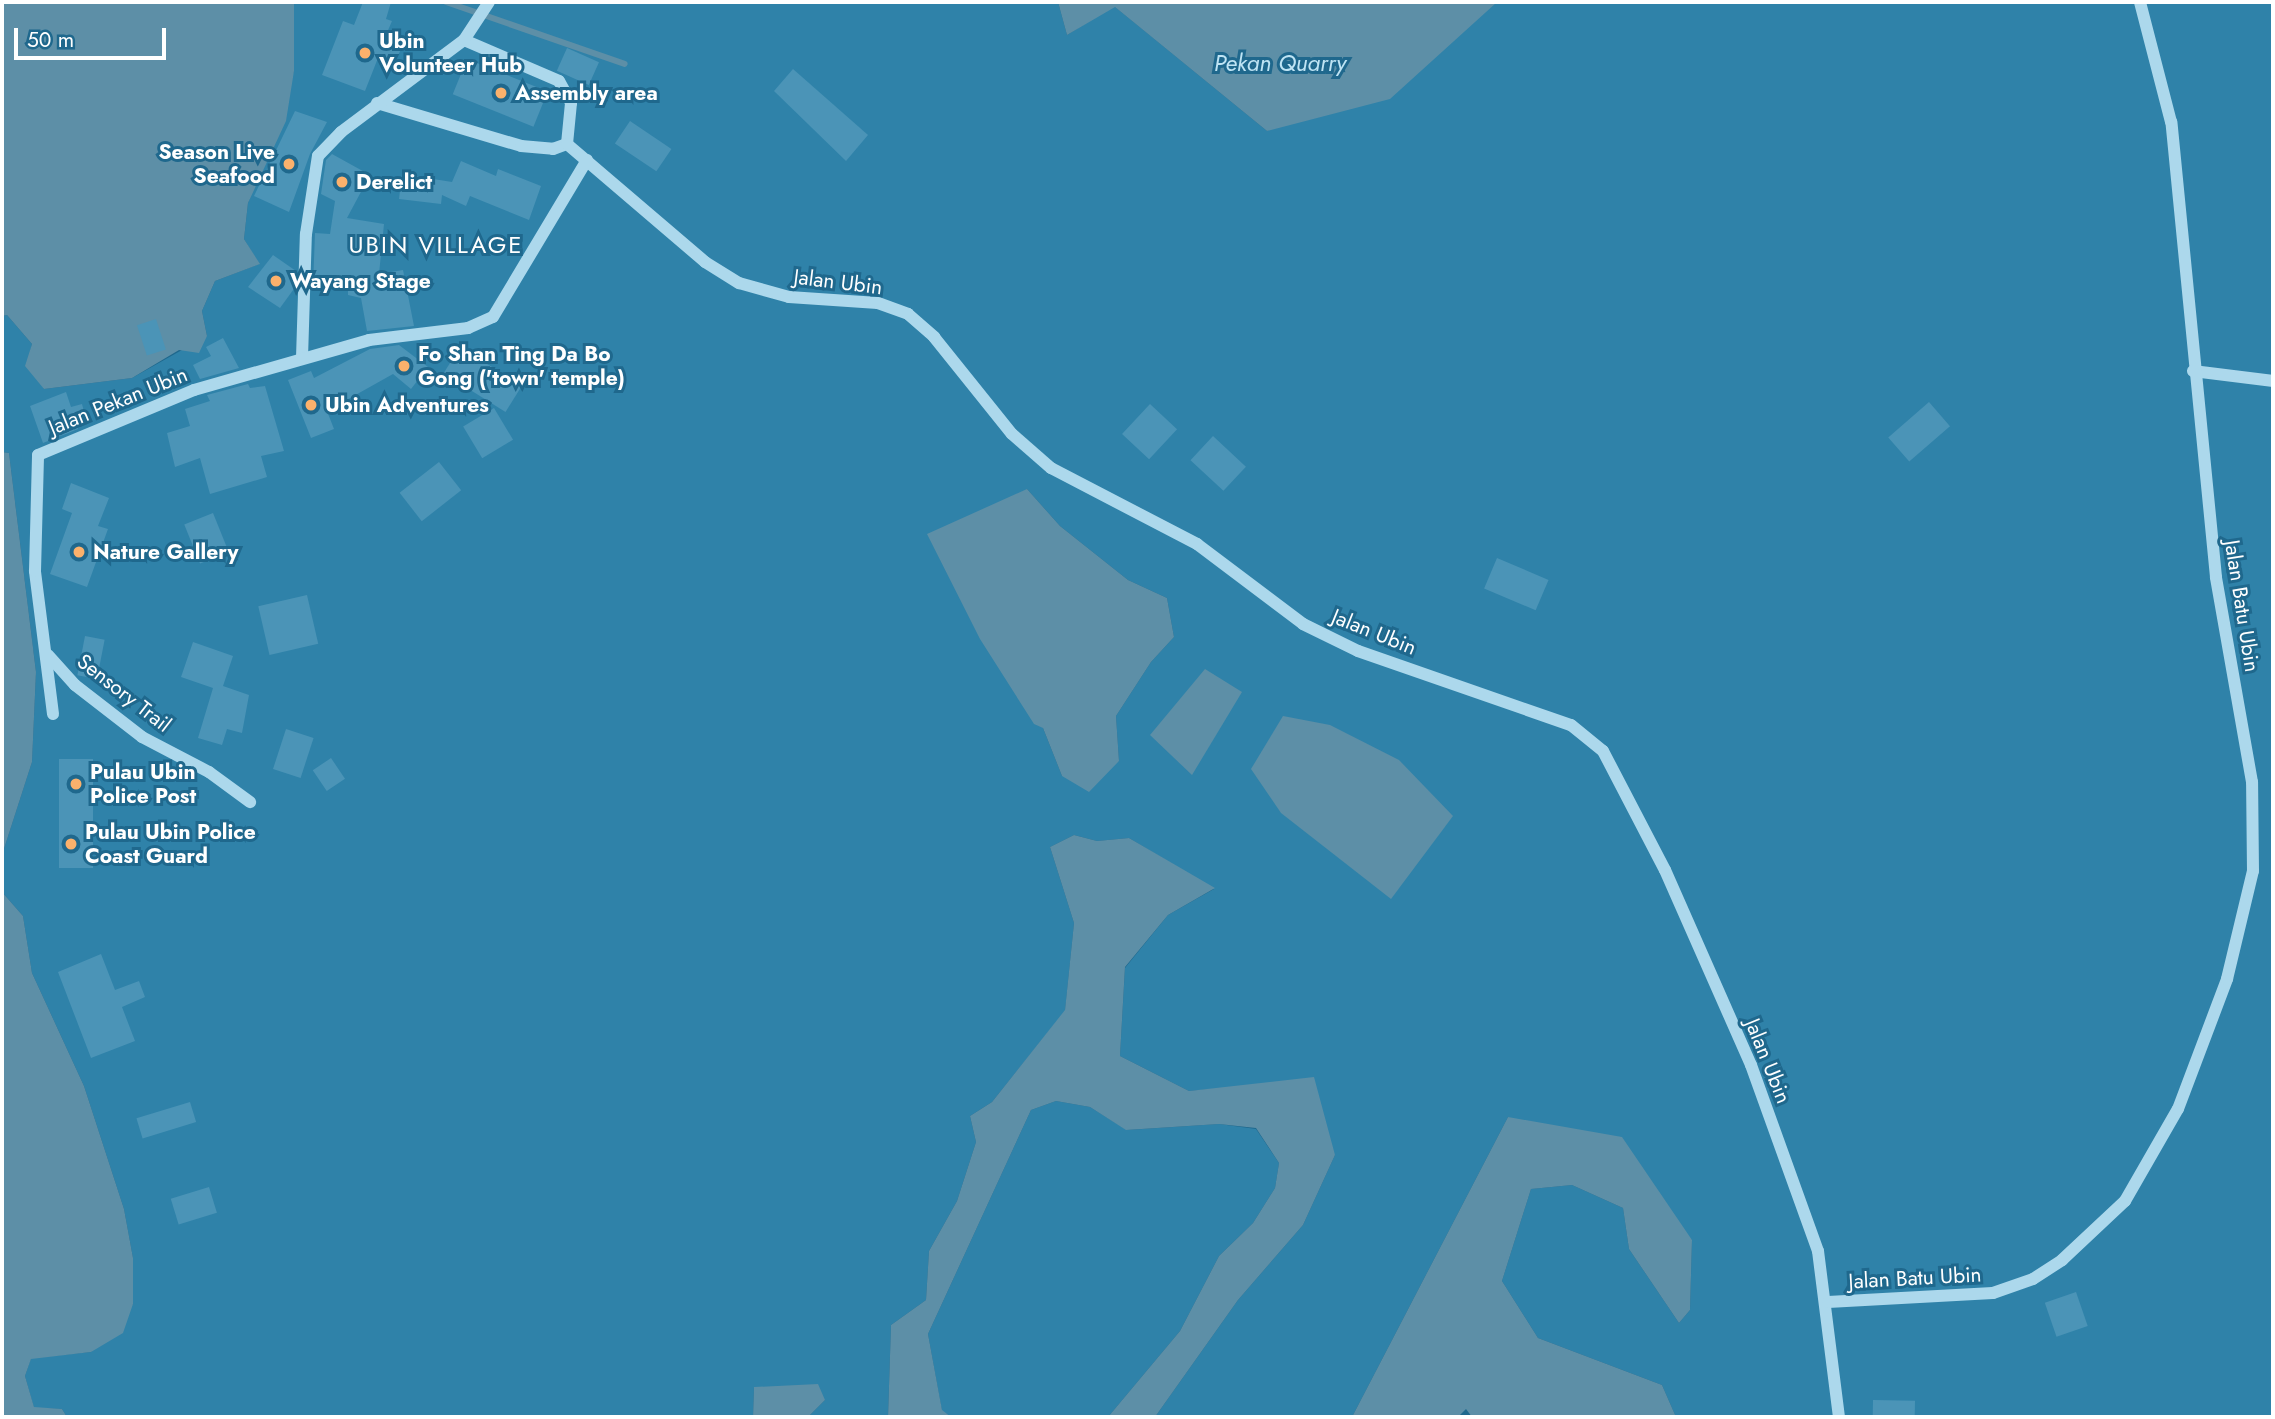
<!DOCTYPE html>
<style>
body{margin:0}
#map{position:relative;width:2275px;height:1419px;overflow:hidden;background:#1f688d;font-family:Jost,sans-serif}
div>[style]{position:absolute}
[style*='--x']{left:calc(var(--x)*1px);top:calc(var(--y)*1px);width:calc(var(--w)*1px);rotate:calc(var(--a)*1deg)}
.green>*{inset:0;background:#2f82a9}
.water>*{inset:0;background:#5d8fa7}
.stream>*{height:6px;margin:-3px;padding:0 3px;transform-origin:3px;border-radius:3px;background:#5d8fa7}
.building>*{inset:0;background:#4b94b7;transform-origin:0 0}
.minor>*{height:12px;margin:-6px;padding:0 6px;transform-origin:6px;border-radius:6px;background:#acd8ec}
.dots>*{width:19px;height:19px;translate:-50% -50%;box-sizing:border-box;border:4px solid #1f688d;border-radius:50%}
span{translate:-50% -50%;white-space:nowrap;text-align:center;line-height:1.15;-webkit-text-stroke:6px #1f688d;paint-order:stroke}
.poi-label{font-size:21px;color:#fff;font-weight:700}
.left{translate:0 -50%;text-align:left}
.right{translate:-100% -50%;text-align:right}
.street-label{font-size:21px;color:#fff}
.water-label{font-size:23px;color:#bfe4f4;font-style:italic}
.quarter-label{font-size:24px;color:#fff;letter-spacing:2px}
.frame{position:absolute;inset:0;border:4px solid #fff;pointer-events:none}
.scale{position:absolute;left:14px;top:28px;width:152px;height:32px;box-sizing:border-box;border:4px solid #fff;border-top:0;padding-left:9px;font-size:21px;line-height:24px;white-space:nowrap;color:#fff;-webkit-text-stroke:5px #1f688d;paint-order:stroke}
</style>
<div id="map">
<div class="green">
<div style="clip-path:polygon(evenodd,294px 2px,1058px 2px,1067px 35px,1114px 6px,1267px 131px,1495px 2px,2273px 2px,2273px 1417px,1676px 1417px,1662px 1385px,1538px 1338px,1502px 1281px,1531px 1189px,1572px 1185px,1623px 1208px,1629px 1249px,1679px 1323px,1690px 1310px,1692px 1240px,1508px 1117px,1352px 1417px,1155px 1417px,1238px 1300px,1303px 1225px,1335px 1155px,1248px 1086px,1189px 1091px,1120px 1056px,1125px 968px,1168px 915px,1214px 889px,1129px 838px,1097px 841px,1074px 835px,1050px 847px,1074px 923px,1065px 1011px,992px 1102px,970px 1116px,976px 1142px,957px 1201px,929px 1251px,926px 1300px,891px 1325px,888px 1417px,808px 1417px,825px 1400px,754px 1387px,753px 1417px,67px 1417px,62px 1409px,34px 1408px,25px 1376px,31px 1358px,91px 1352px,133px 1304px,133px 1258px,124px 1209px,84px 1086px,32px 973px,23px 916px,2px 892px,2px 855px,32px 762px,36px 672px,9px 453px,2px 452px,2px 316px,7px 315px,32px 344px,28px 361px,44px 389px,132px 378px,207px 336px,202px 311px,215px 281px,259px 264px,244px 239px,248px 203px,294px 71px,294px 2px,1027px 489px,1060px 526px,1128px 580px,1167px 598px,1174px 637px,1151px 662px,1116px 716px,1119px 761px,1062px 776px,1043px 728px,1027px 489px)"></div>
<div style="clip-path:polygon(1056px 1101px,1090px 1107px,1127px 1130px,1219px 1124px,1256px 1129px,1279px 1163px,1275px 1188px,1253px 1223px,1219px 1256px,1180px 1331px,1108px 1417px,951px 1417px,942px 1411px,928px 1334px,1031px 1110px)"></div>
</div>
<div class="water">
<div style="clip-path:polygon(2px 2px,294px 2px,294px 71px,286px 121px,248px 203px,244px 239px,260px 264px,215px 281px,202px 311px,207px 336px,199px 353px,179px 350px,132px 378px,44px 389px,25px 366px,32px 344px,7px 315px,2px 316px)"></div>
<div style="clip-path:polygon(1058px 2px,1495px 2px,1496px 3px,1390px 99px,1267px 131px,1115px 7px,1067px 35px)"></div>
<div style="clip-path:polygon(2px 452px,9px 453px,36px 672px,32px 762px,2px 855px)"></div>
<div style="clip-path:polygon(1027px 489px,1060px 526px,1128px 580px,1167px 598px,1174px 637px,1151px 662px,1116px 716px,1119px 761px,1089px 792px,1062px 776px,1043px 728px,1034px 724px,980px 639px,927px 534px)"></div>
<div style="clip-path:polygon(1205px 669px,1242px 692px,1192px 775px,1150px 735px)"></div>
<div style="clip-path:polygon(1283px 716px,1330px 725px,1399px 760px,1453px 816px,1391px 899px,1281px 813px,1251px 769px)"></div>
<div style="clip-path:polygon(1074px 835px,1097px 841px,1129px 838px,1215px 888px,1168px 915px,1125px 967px,1120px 1056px,1189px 1091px,1314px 1077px,1335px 1155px,1303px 1225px,1238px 1300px,1155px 1417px,1108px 1417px,1180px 1331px,1219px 1256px,1253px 1223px,1275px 1188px,1279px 1163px,1256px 1128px,1219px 1124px,1126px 1130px,1090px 1107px,1056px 1101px,1031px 1110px,928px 1334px,942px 1410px,951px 1417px,888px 1417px,891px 1325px,926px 1300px,929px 1251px,957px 1201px,976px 1142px,970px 1116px,992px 1102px,1065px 1010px,1074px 923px,1050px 847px)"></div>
<div style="clip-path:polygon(2px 892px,23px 916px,32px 973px,84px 1086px,124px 1209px,133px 1258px,133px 1304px,123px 1333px,91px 1352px,31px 1359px,25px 1376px,34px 1407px,62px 1409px,67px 1417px,2px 1417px)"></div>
<div style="clip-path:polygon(1508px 1117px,1622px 1137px,1692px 1240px,1690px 1310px,1679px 1323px,1629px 1249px,1623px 1208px,1572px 1185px,1531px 1189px,1502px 1281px,1538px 1338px,1662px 1385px,1676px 1417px,1472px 1417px,1466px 1409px,1458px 1417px,1352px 1417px)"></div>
<div style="clip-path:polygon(818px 1384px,825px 1400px,808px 1417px,753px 1417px,754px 1387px)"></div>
</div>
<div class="stream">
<div style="--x:446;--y:2;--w:189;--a:19.1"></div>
</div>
<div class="building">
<div style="clip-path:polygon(363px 2px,391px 2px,386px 19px,392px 21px,383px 42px,401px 49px,394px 65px,378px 58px,365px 91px,322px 75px,343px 21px,354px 25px)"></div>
<div style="left:567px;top:48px;width:35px;height:25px;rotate:24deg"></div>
<div style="left:467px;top:59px;width:87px;height:38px;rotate:22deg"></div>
<div style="clip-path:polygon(793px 69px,868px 135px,846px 161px,774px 91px)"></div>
<div style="clip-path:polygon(295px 111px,327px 122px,310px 154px,289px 212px,254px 196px)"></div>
<div style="left:630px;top:121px;width:50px;height:27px;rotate:34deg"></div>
<div style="clip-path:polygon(332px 154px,370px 175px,347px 218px,384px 224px,379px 274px,403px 270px,414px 326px,367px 331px,361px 298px,348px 295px,348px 290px,313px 286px,315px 233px,330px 234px,335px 201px,321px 194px,326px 160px)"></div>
<div style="clip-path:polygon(461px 161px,496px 176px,498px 169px,541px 186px,529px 220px,470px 196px,466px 206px,442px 195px,441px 204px,399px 199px,402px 174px,452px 182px)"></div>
<div style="clip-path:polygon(273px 255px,296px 271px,296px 286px,280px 308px,248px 287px)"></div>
<div style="left:156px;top:319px;width:32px;height:20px;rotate:72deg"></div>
<div style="clip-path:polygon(223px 338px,239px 368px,200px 379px,193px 365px,211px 356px,206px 347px)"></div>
<div style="clip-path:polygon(399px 345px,428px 367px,411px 389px,393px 374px,327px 411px,334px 429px,311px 438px,288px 380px,311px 371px,314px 378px,370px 349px)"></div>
<div style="left:460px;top:347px;width:73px;height:31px;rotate:32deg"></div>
<div style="clip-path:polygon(248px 384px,250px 388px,265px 386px,284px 451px,261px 456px,267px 477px,210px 494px,200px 458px,175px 467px,167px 433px,190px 426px,185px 409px,210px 401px,207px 395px)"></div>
<div style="clip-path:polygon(66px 392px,71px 407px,82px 404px,86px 419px,76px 422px,78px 429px,43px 443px,30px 406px)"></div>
<div style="left:1929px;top:402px;width:32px;height:54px;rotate:49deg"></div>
<div style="left:1150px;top:404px;width:37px;height:41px;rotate:43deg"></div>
<div style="left:494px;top:408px;width:37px;height:36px;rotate:59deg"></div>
<div style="left:1213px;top:436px;width:45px;height:33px;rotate:43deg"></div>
<div style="left:439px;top:462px;width:36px;height:50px;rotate:52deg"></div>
<div style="clip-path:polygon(71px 483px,109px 498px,98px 526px,108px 529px,87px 587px,50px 574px,72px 513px,62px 509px)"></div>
<div style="left:213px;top:513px;width:42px;height:31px;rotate:68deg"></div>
<div style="left:1497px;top:558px;width:56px;height:33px;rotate:23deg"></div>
<div style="left:307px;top:595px;width:50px;height:50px;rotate:77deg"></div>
<div style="left:85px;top:636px;width:20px;height:40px;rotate:11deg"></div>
<div style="clip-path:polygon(193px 642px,233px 656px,223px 686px,249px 695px,242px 733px,227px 729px,222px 745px,198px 738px,213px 688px,181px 677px)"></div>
<div style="left:286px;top:729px;width:29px;height:42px;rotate:18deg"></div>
<div style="left:331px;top:758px;width:25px;height:22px;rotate:56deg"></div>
<div style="left:59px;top:759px;width:34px;height:109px"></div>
<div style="clip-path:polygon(101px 954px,115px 990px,139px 981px,145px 997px,122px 1007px,135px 1041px,91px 1058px,58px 972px)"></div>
<div style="left:190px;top:1102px;width:21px;height:56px;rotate:73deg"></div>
<div style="left:209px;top:1187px;width:27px;height:40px;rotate:73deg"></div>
<div style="left:2076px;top:1292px;width:36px;height:33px;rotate:71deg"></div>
<div style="left:1873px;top:1400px;width:42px;height:17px;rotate:1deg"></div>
</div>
<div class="minor">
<div style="--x:464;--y:40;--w:103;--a:23.3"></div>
<div style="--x:559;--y:81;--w:25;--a:61"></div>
<div style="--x:571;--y:103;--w:41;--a:95.6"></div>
<div style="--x:377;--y:103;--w:150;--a:16.6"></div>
<div style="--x:521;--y:146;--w:32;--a:5"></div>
<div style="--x:553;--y:149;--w:15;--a:-20"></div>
<div style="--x:567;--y:144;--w:182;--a:40.5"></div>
<div style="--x:705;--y:262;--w:40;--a:32"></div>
<div style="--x:739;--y:283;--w:52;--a:15.6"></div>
<div style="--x:789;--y:297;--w:89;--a:3.9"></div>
<div style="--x:878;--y:303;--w:32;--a:20"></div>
<div style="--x:908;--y:314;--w:35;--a:41"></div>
<div style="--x:934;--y:337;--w:124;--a:51.2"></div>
<div style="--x:1012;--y:434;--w:52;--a:41.1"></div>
<div style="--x:1051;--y:468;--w:165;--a:27.5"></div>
<div style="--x:1197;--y:544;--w:133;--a:37"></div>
<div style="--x:1303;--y:624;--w:61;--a:26.1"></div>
<div style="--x:1358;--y:651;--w:225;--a:19.2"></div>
<div style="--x:1571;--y:725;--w:41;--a:39.1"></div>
<div style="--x:1603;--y:751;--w:134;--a:62.5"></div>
<div style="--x:1665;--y:870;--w:213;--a:66.2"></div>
<div style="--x:1751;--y:1065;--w:198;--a:70.2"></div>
<div style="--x:1818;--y:1251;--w:167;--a:82.8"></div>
<div style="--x:302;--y:358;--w:124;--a:-88.2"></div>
<div style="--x:306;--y:234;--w:79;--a:-81.3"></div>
<div style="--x:318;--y:156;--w:33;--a:-46"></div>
<div style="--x:341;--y:132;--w:154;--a:-36.8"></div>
<div style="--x:464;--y:40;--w:45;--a:-56.7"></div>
<div style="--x:2193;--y:371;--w:81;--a:7.1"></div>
<div style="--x:48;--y:655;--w:40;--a:48"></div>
<div style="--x:75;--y:685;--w:85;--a:37.8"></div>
<div style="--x:142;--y:737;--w:76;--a:27.6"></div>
<div style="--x:209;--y:772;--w:51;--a:36.2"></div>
<div style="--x:53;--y:714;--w:144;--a:-97.2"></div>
<div style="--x:35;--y:571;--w:116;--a:-88.5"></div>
<div style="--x:38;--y:455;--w:169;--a:-22.6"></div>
<div style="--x:194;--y:390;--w:182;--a:-15.9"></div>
<div style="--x:369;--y:340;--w:100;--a:-6.9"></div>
<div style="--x:468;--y:328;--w:27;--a:-24"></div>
<div style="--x:493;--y:317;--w:183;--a:-59.1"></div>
<div style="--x:1828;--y:1302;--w:165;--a:-3.1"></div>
<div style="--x:1993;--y:1293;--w:42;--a:-19.3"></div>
<div style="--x:2033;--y:1279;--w:35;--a:-33"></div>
<div style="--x:2062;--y:1260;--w:86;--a:-43.1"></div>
<div style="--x:2125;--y:1201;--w:106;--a:-60.1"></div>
<div style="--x:2178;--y:1109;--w:139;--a:-69.3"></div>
<div style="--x:2227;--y:979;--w:111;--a:-76.5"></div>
<div style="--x:2253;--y:871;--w:89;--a:-90.6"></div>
<div style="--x:2252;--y:782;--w:208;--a:-100"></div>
<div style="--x:2216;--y:577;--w:457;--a:-95.6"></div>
<div style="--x:2171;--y:122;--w:124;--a:-104.5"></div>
</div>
<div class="dots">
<div style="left:365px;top:53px;background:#fbb16c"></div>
<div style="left:501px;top:93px;background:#fbb16c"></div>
<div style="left:289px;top:164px;background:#fbb16c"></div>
<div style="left:342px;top:182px;background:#fbb16c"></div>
<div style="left:276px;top:281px;background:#fbb16c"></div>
<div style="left:404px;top:366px;background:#fbb16c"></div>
<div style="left:311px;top:405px;background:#fbb16c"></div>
<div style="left:79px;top:552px;background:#fbb16c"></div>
<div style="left:76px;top:784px;background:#fbb16c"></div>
<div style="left:71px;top:844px;background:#fbb16c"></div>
</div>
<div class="poi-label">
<span class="left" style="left:379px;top:53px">Ubin<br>Volunteer Hub</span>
<span class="left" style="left:515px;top:93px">Assembly area</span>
<span class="right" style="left:275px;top:164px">Season Live<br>Seafood</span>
<span class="left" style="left:356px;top:182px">Derelict</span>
<span class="left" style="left:290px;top:281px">Wayang Stage</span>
<span class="left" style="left:418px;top:366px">Fo Shan Ting Da Bo<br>Gong ('town' temple)</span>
<span class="left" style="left:325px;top:405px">Ubin Adventures</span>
<span class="left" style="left:93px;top:552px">Nature Gallery</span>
<span class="left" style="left:90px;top:784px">Pulau Ubin<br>Police Post</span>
<span class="left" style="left:85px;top:844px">Pulau Ubin Police<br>Coast Guard</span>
</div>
<div class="street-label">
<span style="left:838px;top:282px;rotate:7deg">Jalan Ubin</span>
<span style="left:118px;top:401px;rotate:-22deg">Jalan Pekan Ubin</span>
<span style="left:2242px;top:606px;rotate:81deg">Jalan Batu Ubin</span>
<span style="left:1374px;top:632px;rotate:22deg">Jalan Ubin</span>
<span style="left:124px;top:693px;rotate:38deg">Sensory Trail</span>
<span style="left:1768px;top:1061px;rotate:68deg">Jalan Ubin</span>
<span style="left:1915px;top:1278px;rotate:-3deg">Jalan Batu Ubin</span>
</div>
<div class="water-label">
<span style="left:1280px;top:63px">Pekan Quarry</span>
</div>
<div class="quarter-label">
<span style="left:436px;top:245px">UBIN VILLAGE</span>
</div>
<div class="frame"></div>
<div class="scale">50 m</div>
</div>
